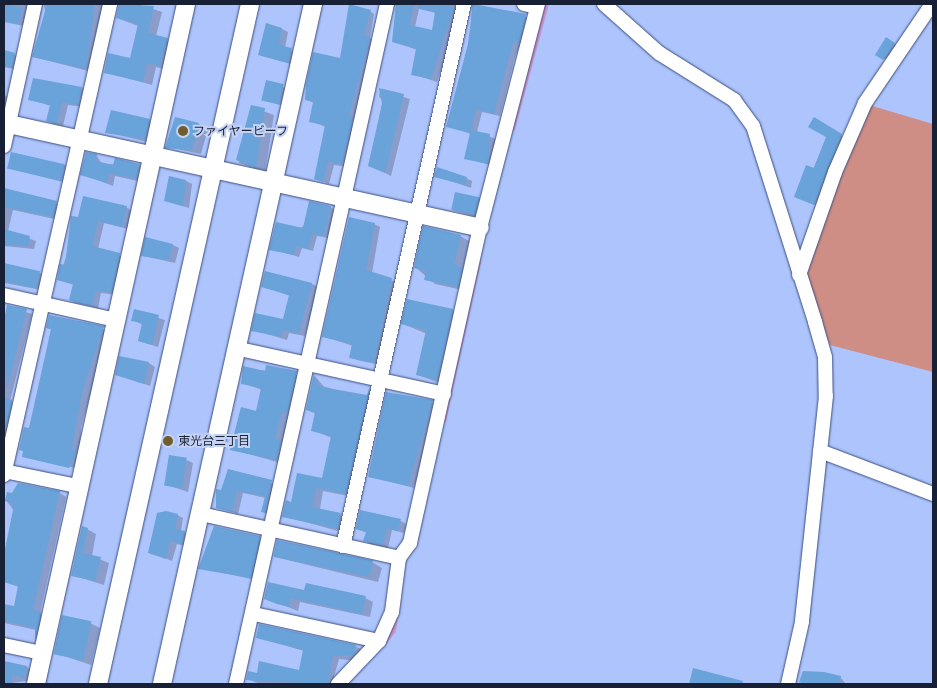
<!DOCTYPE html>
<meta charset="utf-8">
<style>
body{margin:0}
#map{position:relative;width:937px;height:688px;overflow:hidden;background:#adc4fd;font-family:Lora,"Noto Sans JP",serif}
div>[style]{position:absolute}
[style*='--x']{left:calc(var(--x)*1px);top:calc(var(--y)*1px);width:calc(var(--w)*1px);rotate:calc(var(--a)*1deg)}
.green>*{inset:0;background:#ce8d85}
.shadow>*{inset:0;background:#0003;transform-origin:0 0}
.stream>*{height:4px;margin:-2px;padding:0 2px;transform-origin:2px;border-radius:2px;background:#cf96cd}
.building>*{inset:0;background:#69a3d9;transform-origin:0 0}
.roads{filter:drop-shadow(0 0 1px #3c4e7f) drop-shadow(0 0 1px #3c4e7f)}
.minor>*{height:14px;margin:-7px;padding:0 7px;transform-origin:7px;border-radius:7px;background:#fff}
.tertiary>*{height:18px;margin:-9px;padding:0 9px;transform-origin:9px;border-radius:9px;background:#fff}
.dots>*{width:14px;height:14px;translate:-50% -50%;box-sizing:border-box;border:2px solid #c3d2f4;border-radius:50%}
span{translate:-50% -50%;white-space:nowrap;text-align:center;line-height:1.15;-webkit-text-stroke:4px #c3d2f4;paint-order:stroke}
.poi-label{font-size:12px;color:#182036}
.left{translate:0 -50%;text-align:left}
.frame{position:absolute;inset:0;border:5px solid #182036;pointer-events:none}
</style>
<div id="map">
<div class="green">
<div style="clip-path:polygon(869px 105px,933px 124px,933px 372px,830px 345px,805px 282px,820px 225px)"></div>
</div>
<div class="shadow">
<div style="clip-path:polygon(4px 4px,35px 4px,24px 26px,4px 22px)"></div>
<div style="clip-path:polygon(44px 4px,103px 4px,92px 72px,34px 57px,46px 16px)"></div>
<div style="clip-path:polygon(119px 4px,138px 4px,162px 12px,156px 36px,176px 44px,168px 70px,156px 67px,152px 85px,105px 72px,131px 59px,138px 26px,117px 18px)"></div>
<div style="clip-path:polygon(evenodd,396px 4px,462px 4px,437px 82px,412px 74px,417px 50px,393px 41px,396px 4px,419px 9px,436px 13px,433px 31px,415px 27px,419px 9px)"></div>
<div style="clip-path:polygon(472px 4px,532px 18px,525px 45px,520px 44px,515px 57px,500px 116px,482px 112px,477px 132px,496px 139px,493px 166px,466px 158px,471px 134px,447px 126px,470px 44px)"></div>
<div style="clip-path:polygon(368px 10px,374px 14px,370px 38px,375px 41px,348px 167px,334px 165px,329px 184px,315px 178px,326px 127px,310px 121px,314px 103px,306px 99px,341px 60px)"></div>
<div style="clip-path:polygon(282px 29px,288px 32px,285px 48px,297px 53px,294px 65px,259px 55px)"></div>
<div style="left:886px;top:39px;width:13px;height:18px;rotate:29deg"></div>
<div style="clip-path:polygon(4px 51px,21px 57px,18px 70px,4px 67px)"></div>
<div style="clip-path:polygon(34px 79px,82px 88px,88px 91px,84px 107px,68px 105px,63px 126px,54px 124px,48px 121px,51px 106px,29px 99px)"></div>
<div style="left:267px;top:82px;width:24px;height:18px;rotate:17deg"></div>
<div style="clip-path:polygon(380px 90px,410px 99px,391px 176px,370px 165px,383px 99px,379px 97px)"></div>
<div style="clip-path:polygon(4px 95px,12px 99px,9px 112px,4px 111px)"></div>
<div style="clip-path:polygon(252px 107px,274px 115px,265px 172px,239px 163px)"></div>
<div style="clip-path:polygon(814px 119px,845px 138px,818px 206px,800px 199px,827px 137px)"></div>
<div style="clip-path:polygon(149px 120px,159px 126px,155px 144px,107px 132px)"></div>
<div style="clip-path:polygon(199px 124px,208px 129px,201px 154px,167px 147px)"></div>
<div style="clip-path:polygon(97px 156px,102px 164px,139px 165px,145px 168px,142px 182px,115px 176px,113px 186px,82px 174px)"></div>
<div style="clip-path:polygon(65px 165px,71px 168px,67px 183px,8px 168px)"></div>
<div style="clip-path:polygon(436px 176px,466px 178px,472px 181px,471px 188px)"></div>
<div style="clip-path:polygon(186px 181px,192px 184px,189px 208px,165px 201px)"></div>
<div style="clip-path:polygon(4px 190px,62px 205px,59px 220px,13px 210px,8px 231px,36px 241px,34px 249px,4px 246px)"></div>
<div style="clip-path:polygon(478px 198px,484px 201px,480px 218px,452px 210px)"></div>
<div style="clip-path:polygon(126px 207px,132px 211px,128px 229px,104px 223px,98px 249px,125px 257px,117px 295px,101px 293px,98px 308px,76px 303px,70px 300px,74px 285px,58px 280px,79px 219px)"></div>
<div style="clip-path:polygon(330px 207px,335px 210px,329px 238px,317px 236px,313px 251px,302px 248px,299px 257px,271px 249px)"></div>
<div style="clip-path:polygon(374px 224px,380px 227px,372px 273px,398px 283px,380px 365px,357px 360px,351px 357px,353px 346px,323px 336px)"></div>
<div style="clip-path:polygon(460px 236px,469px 241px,463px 270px,471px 275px,467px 291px,435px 284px,415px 267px)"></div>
<div style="clip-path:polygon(173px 245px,179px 248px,175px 263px,143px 256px)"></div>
<div style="clip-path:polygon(4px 264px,46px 275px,42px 290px,4px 283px)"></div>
<div style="clip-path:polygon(312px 284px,318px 287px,305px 336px,289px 333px,287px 340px,253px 330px,284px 321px,290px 296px,263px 286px)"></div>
<div style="clip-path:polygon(8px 306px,32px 314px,10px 401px,17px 404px,4px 444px,4px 323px)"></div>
<div style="clip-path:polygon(453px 310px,465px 317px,450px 387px,418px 375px,427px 334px,403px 324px)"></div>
<div style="clip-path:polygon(135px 311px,165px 320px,158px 347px,139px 341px,143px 325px,133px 320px)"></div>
<div style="clip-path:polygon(50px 317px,109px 331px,81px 427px,79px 469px,23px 456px,52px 330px,47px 328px)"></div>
<div style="clip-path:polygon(149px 363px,155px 367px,150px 386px,116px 374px)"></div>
<div style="clip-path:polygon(245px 368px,304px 376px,284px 464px,231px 449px,257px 412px,262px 390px,243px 383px)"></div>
<div style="clip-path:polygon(315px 376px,325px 388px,367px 396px,370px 389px,377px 393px,353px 497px,323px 491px,320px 509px,349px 518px,345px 533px,284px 516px,323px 480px,332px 438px,312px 430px,316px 414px,307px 410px)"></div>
<div style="clip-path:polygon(432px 402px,438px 405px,414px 488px,369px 476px)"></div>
<div style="clip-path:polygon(187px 460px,193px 463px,188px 492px,164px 484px)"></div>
<div style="clip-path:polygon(229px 471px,277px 485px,268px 514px,262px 511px,266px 498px,243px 493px,238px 514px,218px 507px)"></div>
<div style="clip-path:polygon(60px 493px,66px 497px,40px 613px,47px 617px,42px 643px,36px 640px,36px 630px,4px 623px,4px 605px,15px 608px,19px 587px,4px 582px,14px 511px,6px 500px)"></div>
<div style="clip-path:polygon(361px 512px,401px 521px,406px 524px,404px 533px,392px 530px,388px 548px,370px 544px,365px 540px,367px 533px,357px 529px)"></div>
<div style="clip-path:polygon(177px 515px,183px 518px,181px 531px,191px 536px,188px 547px,177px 544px,172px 561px,150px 552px)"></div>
<div style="clip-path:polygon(87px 529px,96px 534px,92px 556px,109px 563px,104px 585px,72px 575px)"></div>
<div style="clip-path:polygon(259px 537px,265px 541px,256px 580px,200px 568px)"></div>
<div style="clip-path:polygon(275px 557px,372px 562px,382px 568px,378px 582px)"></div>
<div style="clip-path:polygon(305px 592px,365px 598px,373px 602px,370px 617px,300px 602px,298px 611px,265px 598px)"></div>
<div style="clip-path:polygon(90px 623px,100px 628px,91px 665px,55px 653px)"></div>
<div style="clip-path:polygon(257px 637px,355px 646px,361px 649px,357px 661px,339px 659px,332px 684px,260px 684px,247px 679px,300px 671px,304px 651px)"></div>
<div style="clip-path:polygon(4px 662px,27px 667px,36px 673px,34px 680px,4px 684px)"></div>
<div style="clip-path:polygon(694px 670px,748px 684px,691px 684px)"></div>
<div style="clip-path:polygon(840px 677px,846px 684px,800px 682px)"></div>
</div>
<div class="stream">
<div style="--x:513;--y:129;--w:130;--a:-74.8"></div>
<div style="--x:444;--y:421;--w:163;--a:-77.6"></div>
<div style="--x:385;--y:642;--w:14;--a:-51"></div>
<div style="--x:394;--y:631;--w:14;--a:-82"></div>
</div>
<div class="building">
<div style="clip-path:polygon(4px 4px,23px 8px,18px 24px,4px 21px)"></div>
<div style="clip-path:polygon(47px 4px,95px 4px,86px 69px,32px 57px)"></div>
<div style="clip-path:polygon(119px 4px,154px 6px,148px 33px,168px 38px,160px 66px,147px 63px,143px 82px,104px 73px,108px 53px,130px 58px,138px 24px,116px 18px)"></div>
<div style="clip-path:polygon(349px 4px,371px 10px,364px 35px,370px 37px,349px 116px,353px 117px,342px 164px,328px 162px,323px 182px,314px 179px,325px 125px,309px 122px,313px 102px,305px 100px,306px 84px,313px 52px,340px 58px)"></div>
<div style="clip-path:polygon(396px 4px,414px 4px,410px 25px,432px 30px,435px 12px,417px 8px,418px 4px,455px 4px,431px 79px,411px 75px,416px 49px,392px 42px)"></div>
<div style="clip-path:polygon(473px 4px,526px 14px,519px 43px,514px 41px,510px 53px,494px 114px,476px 109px,471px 130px,490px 134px,488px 164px,464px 159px,470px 133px,446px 127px,468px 44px)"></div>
<div style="clip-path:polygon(266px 23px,282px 28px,279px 45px,292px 48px,288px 63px,258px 55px)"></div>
<div style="clip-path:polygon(886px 37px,895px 43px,883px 60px,875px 55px)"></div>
<div style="clip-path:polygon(4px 50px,15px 53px,12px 67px,4px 66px)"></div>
<div style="clip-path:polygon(33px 78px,82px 87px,78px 105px,62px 102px,57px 124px,46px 121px,50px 105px,28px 100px)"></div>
<div style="left:266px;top:80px;width:18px;height:21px;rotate:13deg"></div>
<div style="clip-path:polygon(379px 88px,404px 94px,385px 173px,368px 166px,382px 104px)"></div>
<div style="clip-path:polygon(251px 105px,265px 108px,256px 168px,236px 160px)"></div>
<div style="clip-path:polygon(111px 110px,150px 119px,145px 139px,105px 133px)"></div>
<div style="clip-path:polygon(175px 117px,199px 123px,192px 150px,165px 148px)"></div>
<div style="clip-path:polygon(814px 117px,842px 134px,814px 205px,794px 197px,806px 165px,814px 168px,826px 137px,808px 127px)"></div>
<div style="left:11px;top:152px;width:55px;height:17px;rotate:13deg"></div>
<div style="clip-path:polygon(86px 152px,97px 154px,96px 161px,113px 165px,115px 158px,139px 164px,136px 179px,109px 173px,107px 183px,80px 175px)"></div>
<div style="clip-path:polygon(437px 167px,467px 177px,465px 185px,434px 177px)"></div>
<div style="clip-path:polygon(169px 176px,186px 180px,183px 206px,164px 201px)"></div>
<div style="clip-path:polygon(4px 188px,57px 201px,53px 217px,4px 207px)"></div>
<div style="left:455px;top:192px;width:25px;height:18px;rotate:12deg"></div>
<div style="clip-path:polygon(83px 196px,127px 206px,122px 227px,98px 221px,92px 246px,120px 253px,112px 292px,96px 291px,92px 306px,69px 300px,73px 284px,57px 280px,60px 264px,65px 265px,71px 216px,78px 217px)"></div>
<div style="clip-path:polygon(309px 201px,331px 206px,324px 236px,312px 234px,308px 249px,296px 246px,294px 255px,269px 250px,276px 222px,303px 228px)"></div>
<div style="clip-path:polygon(349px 217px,375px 223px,366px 270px,392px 278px,374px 363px,349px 358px,352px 344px,322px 337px)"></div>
<div style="clip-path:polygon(423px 226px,461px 235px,454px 264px,462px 268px,458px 287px,424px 280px,426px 271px,414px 268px)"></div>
<div style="clip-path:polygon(4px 229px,30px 236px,28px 246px,4px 245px)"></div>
<div style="clip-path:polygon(145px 237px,173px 244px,169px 260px,141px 256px)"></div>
<div style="left:4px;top:263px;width:37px;height:18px;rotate:13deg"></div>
<div style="clip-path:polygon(265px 271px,312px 283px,299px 333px,283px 330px,281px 337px,251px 331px,255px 313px,283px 319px,289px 295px,261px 287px)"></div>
<div style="clip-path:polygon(407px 299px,453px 309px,437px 380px,416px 375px,426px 330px,401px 324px)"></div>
<div style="clip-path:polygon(7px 305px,27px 309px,7px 389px,4px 320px)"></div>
<div style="clip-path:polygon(134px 309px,159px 315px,152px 345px,138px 341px,142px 323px,131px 321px)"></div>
<div style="clip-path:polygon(49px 315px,104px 326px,82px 393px,72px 448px,76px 452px,69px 468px,22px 457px,23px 451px,19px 450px,24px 427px,29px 428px,51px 329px,46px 328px)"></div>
<div style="clip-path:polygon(119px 356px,149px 362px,144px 384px,115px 375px)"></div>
<div style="clip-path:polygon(266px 365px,297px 371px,287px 413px,282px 412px,275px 439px,281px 440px,276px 460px,230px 450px,241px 407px,256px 411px,261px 388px,241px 384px,243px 366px,265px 371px)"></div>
<div style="clip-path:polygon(314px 374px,318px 385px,333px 389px,367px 395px,370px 387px,346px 494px,316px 488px,312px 507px,341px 513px,338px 529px,282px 517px,286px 500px,291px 502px,297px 473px,322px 478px,331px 436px,311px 431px,315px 412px,306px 410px)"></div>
<div style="clip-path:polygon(386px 392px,433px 400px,408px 486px,368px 477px)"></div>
<div style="clip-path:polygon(4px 398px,12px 400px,5px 430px,4px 430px)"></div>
<div style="left:169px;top:455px;width:18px;height:31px;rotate:9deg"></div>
<div style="clip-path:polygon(228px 469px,272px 480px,265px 513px,261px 512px,265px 496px,237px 491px,232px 512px,216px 508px,216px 489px,221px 490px)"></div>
<div style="clip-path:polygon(18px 483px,60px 491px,33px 610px,41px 612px,35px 641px,35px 628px,4px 621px,4px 604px,14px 606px,18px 586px,4px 582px,4px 554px,13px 510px,12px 503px,5px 501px,7px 492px,12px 493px)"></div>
<div style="clip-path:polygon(360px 510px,401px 519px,398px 531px,387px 528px,383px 545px,363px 541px,366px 532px,356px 529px)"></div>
<div style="clip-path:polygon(166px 511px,178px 514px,175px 529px,185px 531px,182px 544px,170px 541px,166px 559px,148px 553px,157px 513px)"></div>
<div style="clip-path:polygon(82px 526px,88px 528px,83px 553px,101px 557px,95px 581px,71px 576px)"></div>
<div style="clip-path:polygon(214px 526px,260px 536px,251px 578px,198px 569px)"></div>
<div style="left:277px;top:540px;width:98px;height:17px;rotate:12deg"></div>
<div style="clip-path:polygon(268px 582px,304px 590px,306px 583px,366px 596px,362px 614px,291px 598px,289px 607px,277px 604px,264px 599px)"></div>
<div style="left:62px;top:615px;width:30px;height:40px;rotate:12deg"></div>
<div style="clip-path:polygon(259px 624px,356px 645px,354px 655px,333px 656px,328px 684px,246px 680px,248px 671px,257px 673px,259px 661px,299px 670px,303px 650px,256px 638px)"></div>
<div style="clip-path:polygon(4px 661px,27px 666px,24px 678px,13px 675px,11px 684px,4px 684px)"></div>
<div style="clip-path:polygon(693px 668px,743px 681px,742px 684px,689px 684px)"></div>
<div style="clip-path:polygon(803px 671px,824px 672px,841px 676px,839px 684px,805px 684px,799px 682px)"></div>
</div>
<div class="roads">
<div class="minor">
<div style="--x:524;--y:4;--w:13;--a:13"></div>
<div style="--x:604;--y:4;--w:74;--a:41.7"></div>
<div style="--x:659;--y:53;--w:89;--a:32.1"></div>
<div style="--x:734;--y:100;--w:32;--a:54"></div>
<div style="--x:753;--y:126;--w:206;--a:72.4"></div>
<div style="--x:815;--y:322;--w:36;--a:74"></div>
<div style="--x:825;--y:357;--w:39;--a:89"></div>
<div style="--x:826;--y:396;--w:227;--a:96.1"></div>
<div style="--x:802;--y:622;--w:64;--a:102.7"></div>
<div style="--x:4;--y:146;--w:145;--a:-77.7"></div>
<div style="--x:799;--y:275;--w:109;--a:-70.7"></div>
<div style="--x:835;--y:172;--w:75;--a:-66.5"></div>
<div style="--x:865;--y:103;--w:120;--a:-55.9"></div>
<div style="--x:4;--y:295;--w:115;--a:12.6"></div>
<div style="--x:235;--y:348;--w:214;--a:12.4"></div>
<div style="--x:820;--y:451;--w:121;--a:20.8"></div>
<div style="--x:4;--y:471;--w:75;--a:11.6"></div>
<div style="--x:4;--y:475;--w:483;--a:-77.3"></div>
<div style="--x:201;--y:514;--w:203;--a:12.5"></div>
<div style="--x:343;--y:546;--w:555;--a:-77.42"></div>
<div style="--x:254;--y:614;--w:128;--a:12.2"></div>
<div style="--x:4;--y:645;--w:40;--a:12"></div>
<div style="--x:236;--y:684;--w:697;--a:-77.48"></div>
<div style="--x:338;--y:684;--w:59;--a:-46.4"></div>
<div style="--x:379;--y:641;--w:32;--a:-66"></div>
<div style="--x:392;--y:612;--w:54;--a:-82.6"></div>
<div style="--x:399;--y:558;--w:19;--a:-54"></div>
<div style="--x:410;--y:543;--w:323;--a:-77.5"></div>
<div style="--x:480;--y:228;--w:231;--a:-75.5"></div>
</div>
<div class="tertiary">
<div style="--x:4;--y:123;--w:487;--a:12.4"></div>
<div style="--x:36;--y:684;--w:696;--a:-77.56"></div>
<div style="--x:98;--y:684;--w:697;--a:-77.4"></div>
<div style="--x:162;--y:684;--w:697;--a:-77.48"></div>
</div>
</div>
<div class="dots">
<div style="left:183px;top:131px;background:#715d2b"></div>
<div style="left:168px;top:441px;background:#715d2b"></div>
</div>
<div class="poi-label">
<span class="left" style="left:193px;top:131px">ファイヤービーフ</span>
<span class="left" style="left:178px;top:441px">東光台三丁目</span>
</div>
<div class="frame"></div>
</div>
